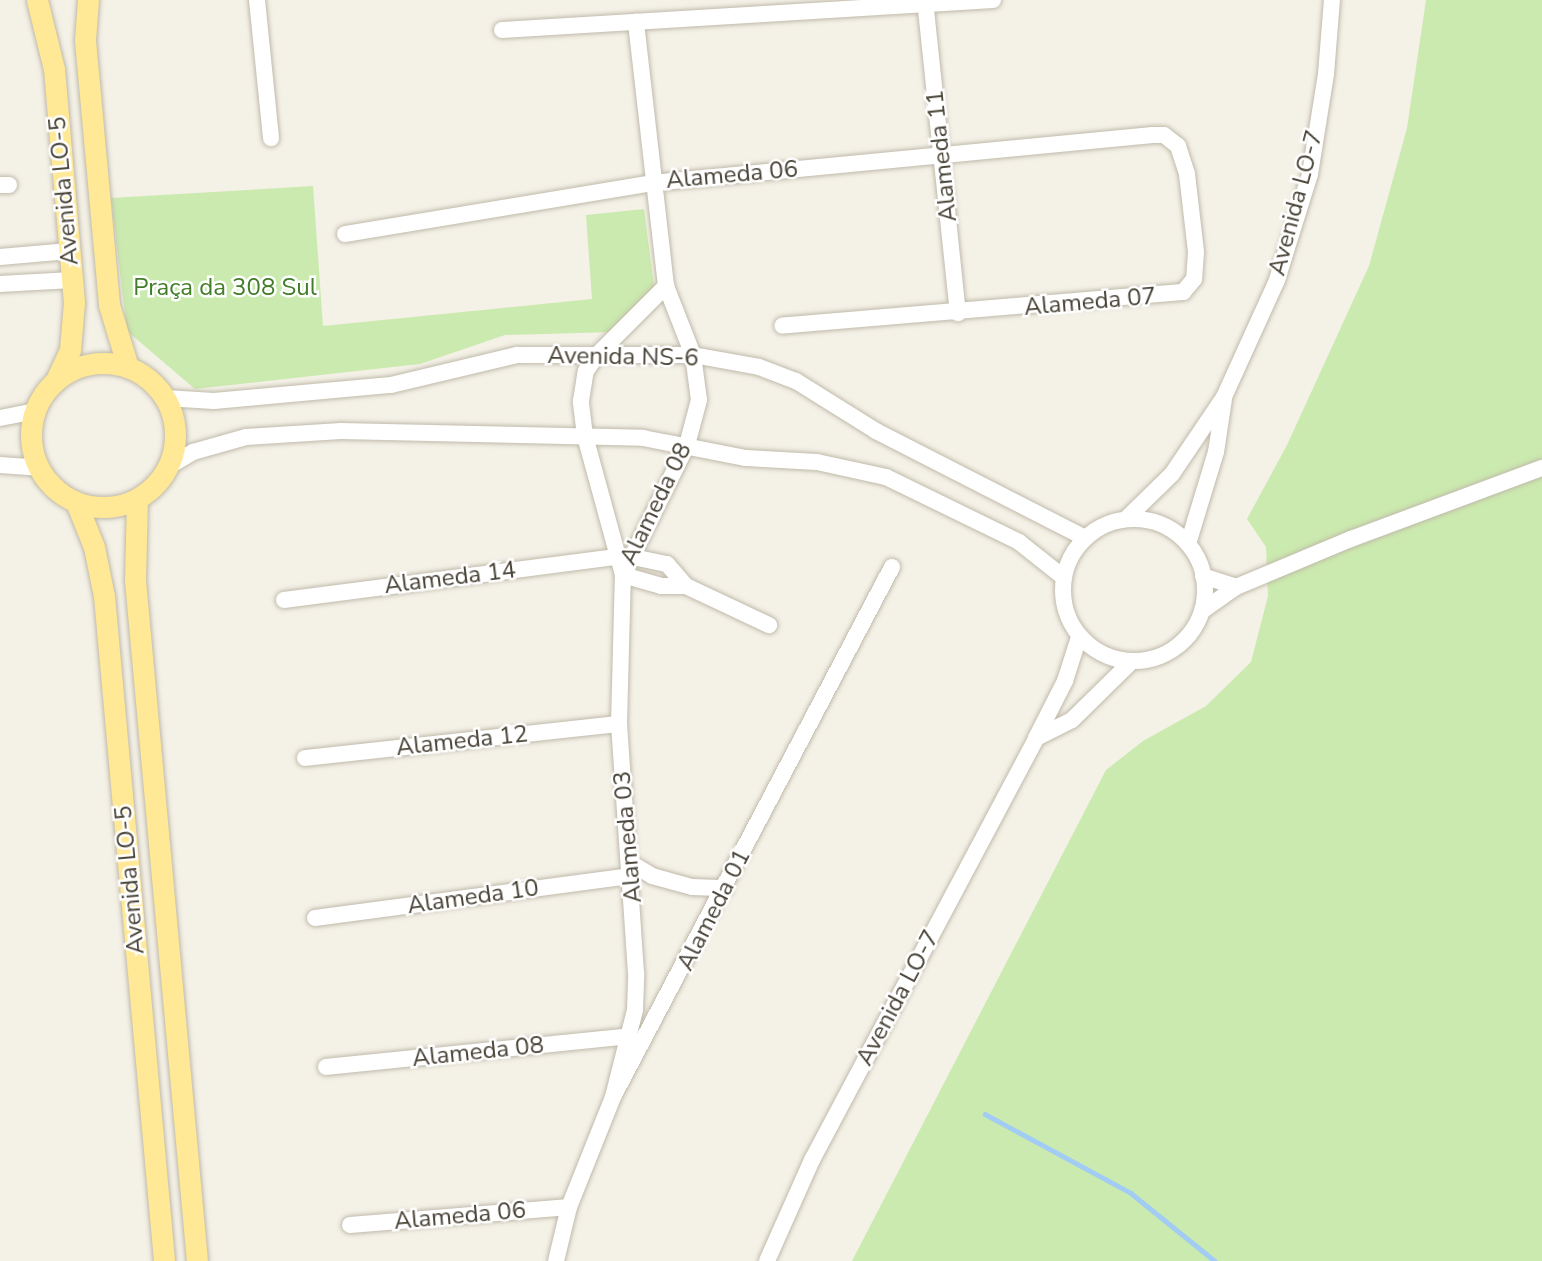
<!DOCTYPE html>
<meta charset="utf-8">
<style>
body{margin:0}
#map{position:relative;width:1542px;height:1261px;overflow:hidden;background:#f4f1e7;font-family:"Nunito Sans",sans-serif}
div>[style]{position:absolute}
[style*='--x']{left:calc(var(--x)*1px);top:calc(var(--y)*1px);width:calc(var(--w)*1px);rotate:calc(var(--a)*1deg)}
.green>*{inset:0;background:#cbeaaf}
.stream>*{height:4.5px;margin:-2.25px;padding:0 2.25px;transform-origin:2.25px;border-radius:2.25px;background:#a2ccf3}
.roads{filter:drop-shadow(0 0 2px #c0baaa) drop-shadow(0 0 2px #c0baaa)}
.minor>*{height:16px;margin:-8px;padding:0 8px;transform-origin:8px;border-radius:8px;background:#fff}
.minor>.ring{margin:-8px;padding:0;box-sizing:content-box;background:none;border:16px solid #fff;border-radius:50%}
.major>*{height:21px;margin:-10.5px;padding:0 10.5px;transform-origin:10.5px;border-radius:10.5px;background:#ffe896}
.major>.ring{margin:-10.5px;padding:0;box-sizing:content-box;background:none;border:21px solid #ffe896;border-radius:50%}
span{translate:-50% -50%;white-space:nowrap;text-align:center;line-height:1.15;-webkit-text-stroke:5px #fff;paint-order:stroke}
.street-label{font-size:24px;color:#484236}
.park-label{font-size:24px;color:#417c27}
</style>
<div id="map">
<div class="green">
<div style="clip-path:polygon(1426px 0,1542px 0,1542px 1261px,852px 1261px,1106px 770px,1143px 741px,1206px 706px,1251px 662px,1268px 596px,1266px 547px,1247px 519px,1287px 445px,1369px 266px,1407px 128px)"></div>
<div style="clip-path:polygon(313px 186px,323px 326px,592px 299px,586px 215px,644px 209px,655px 294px,614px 332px,505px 335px,420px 364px,195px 389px,127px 331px,111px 198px)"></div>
</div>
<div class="stream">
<div style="--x:985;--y:1114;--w:166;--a:28.4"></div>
<div style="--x:1131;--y:1193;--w:108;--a:39"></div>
</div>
<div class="roads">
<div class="minor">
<div style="--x:257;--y:0;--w:139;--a:84.2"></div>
<div style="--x:925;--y:0;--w:315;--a:84"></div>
<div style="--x:502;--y:30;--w:492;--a:-3.5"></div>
<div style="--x:0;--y:185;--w:9;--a:0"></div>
<div style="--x:345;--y:234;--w:311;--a:-9.4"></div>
<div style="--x:652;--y:183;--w:503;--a:-5.47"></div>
<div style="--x:1153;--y:135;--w:11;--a:0"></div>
<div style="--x:1164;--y:135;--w:18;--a:38"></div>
<div style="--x:1178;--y:146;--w:29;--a:72"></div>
<div style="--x:1187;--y:174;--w:79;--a:83.4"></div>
<div style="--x:1196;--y:252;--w:27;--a:94"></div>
<div style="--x:1194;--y:279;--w:17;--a:130"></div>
<div style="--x:1183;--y:292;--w:402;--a:175.2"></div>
<div style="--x:0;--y:257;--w:69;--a:-5"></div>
<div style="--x:0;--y:284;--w:72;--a:-3.2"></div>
<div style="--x:165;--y:398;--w:49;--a:3.5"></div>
<div style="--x:214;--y:401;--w:178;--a:-5.2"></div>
<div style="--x:391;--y:385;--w:130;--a:-13.4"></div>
<div style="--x:517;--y:355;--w:176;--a:0"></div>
<div style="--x:693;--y:355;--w:67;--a:10.3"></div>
<div style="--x:759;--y:367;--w:40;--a:21"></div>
<div style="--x:796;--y:381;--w:94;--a:32"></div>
<div style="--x:876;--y:431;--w:235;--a:27.1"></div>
<div style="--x:0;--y:418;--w:36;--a:-11"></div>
<div style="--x:0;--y:465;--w:39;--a:4"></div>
<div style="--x:168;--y:467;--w:29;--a:-31"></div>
<div style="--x:193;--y:452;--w:55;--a:-15.8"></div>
<div style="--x:246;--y:437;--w:95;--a:-3.6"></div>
<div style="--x:341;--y:431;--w:302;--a:1.3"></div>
<div style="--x:643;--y:438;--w:105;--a:11"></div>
<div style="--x:746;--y:458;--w:71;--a:3.2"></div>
<div style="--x:817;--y:462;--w:71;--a:12.3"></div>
<div style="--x:886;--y:477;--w:148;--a:26"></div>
<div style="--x:1019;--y:542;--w:56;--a:38.5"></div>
<div class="ring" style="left:1063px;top:519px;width:126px;height:126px"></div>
<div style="--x:1126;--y:519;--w:64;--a:-44.4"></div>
<div style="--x:1172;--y:474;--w:93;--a:-56"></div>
<div style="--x:1224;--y:397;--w:128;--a:-65.6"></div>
<div style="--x:1277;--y:280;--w:111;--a:-72.7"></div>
<div style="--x:1310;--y:174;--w:101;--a:-80.9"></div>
<div style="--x:1326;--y:74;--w:74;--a:-85.4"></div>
<div style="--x:1188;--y:544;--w:96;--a:-73.1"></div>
<div style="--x:1216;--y:452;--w:54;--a:-81.4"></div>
<div style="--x:633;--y:557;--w:35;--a:12"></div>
<div style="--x:667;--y:564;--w:29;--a:49"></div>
<div style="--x:686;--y:586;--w:92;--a:25.2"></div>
<div style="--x:623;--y:575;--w:145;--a:-63.8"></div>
<div style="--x:687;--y:445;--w:47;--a:-75.1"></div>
<div style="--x:699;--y:400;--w:45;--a:-97.6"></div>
<div style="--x:693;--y:355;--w:74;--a:-111.4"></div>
<div style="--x:666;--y:286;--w:266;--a:-96.5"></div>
<div style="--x:623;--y:575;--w:40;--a:16"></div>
<div style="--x:661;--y:586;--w:25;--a:0"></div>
<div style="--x:1203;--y:576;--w:35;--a:18"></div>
<div style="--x:284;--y:600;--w:335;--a:-7.4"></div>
<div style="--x:1202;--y:611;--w:42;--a:-35.2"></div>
<div style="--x:1236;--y:587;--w:125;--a:-22.7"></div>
<div style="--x:1351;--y:539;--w:204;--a:-20.4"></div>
<div style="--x:1036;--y:738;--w:40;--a:-26.6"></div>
<div style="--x:1072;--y:720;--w:83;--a:-44.5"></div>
<div style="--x:305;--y:758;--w:316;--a:-6.2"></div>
<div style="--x:629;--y:862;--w:27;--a:31"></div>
<div style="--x:652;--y:876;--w:41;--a:15.4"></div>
<div style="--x:692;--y:887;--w:33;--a:2"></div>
<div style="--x:315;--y:918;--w:319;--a:-7.6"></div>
<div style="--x:326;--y:1067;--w:305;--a:-5.8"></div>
<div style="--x:613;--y:1097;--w:90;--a:-75.8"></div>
<div style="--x:635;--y:1010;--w:37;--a:-88"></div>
<div style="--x:636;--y:973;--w:250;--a:-93.9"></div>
<div style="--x:619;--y:724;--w:149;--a:-88.5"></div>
<div style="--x:623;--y:575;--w:144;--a:-105.3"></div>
<div style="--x:585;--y:436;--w:35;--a:-97"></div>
<div style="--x:581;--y:401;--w:30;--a:-81"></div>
<div style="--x:586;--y:371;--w:19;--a:-55"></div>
<div style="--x:597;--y:355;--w:98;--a:-45"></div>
<div style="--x:350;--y:1225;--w:220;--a:-4.7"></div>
<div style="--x:556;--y:1261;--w:56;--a:-76.5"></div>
<div style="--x:569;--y:1207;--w:118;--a:-68.2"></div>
<div style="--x:613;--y:1097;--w:599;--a:-62.24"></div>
<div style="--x:767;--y:1261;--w:111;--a:-66"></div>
<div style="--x:812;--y:1160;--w:478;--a:-62"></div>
<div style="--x:1036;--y:738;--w:64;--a:-63"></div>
<div style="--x:1065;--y:681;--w:46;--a:-72.3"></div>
</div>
<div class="major">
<div style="--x:37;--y:0;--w:71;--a:76.2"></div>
<div style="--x:54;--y:69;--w:234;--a:85.1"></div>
<div style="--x:74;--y:302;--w:48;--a:94.8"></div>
<div style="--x:70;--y:350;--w:33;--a:115"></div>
<div style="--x:88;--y:0;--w:40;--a:94.3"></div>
<div style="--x:85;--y:40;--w:266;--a:84.8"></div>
<div style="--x:109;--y:305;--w:65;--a:73"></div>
<div class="ring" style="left:31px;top:363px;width:123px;height:123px"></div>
<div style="--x:137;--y:499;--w:81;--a:91.4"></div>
<div style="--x:135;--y:580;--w:684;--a:84.8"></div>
<div style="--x:76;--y:502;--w:48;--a:68.2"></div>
<div style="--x:94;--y:547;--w:50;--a:78.5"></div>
<div style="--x:104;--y:596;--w:668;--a:84.84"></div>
</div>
</div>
<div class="street-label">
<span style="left:942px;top:156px;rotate:-96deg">Alameda 11</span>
<span style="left:732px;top:175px;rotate:-5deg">Alameda 06</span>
<span style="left:64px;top:191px;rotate:-95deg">Avenida LO-5</span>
<span style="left:1296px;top:203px;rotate:-75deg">Avenida LO-7</span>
<span style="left:1090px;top:302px;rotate:-5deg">Alameda 07</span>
<span style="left:623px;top:357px;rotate:1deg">Avenida NS-6</span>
<span style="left:656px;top:504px;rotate:-64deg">Alameda 08</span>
<span style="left:450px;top:578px;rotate:-7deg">Alameda 14</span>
<span style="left:462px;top:741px;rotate:-6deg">Alameda 12</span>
<span style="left:628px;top:837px;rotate:-95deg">Alameda 03</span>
<span style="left:130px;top:880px;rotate:-95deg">Avenida LO-5</span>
<span style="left:473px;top:897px;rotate:-8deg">Alameda 10</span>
<span style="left:714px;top:910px;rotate:-63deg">Alameda 01</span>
<span style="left:898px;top:998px;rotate:-62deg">Avenida LO-7</span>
<span style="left:478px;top:1052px;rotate:-6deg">Alameda 08</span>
<span style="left:460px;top:1216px;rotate:-5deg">Alameda 06</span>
</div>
<div class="park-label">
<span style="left:225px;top:288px">Praça da 308 Sul</span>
</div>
</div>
